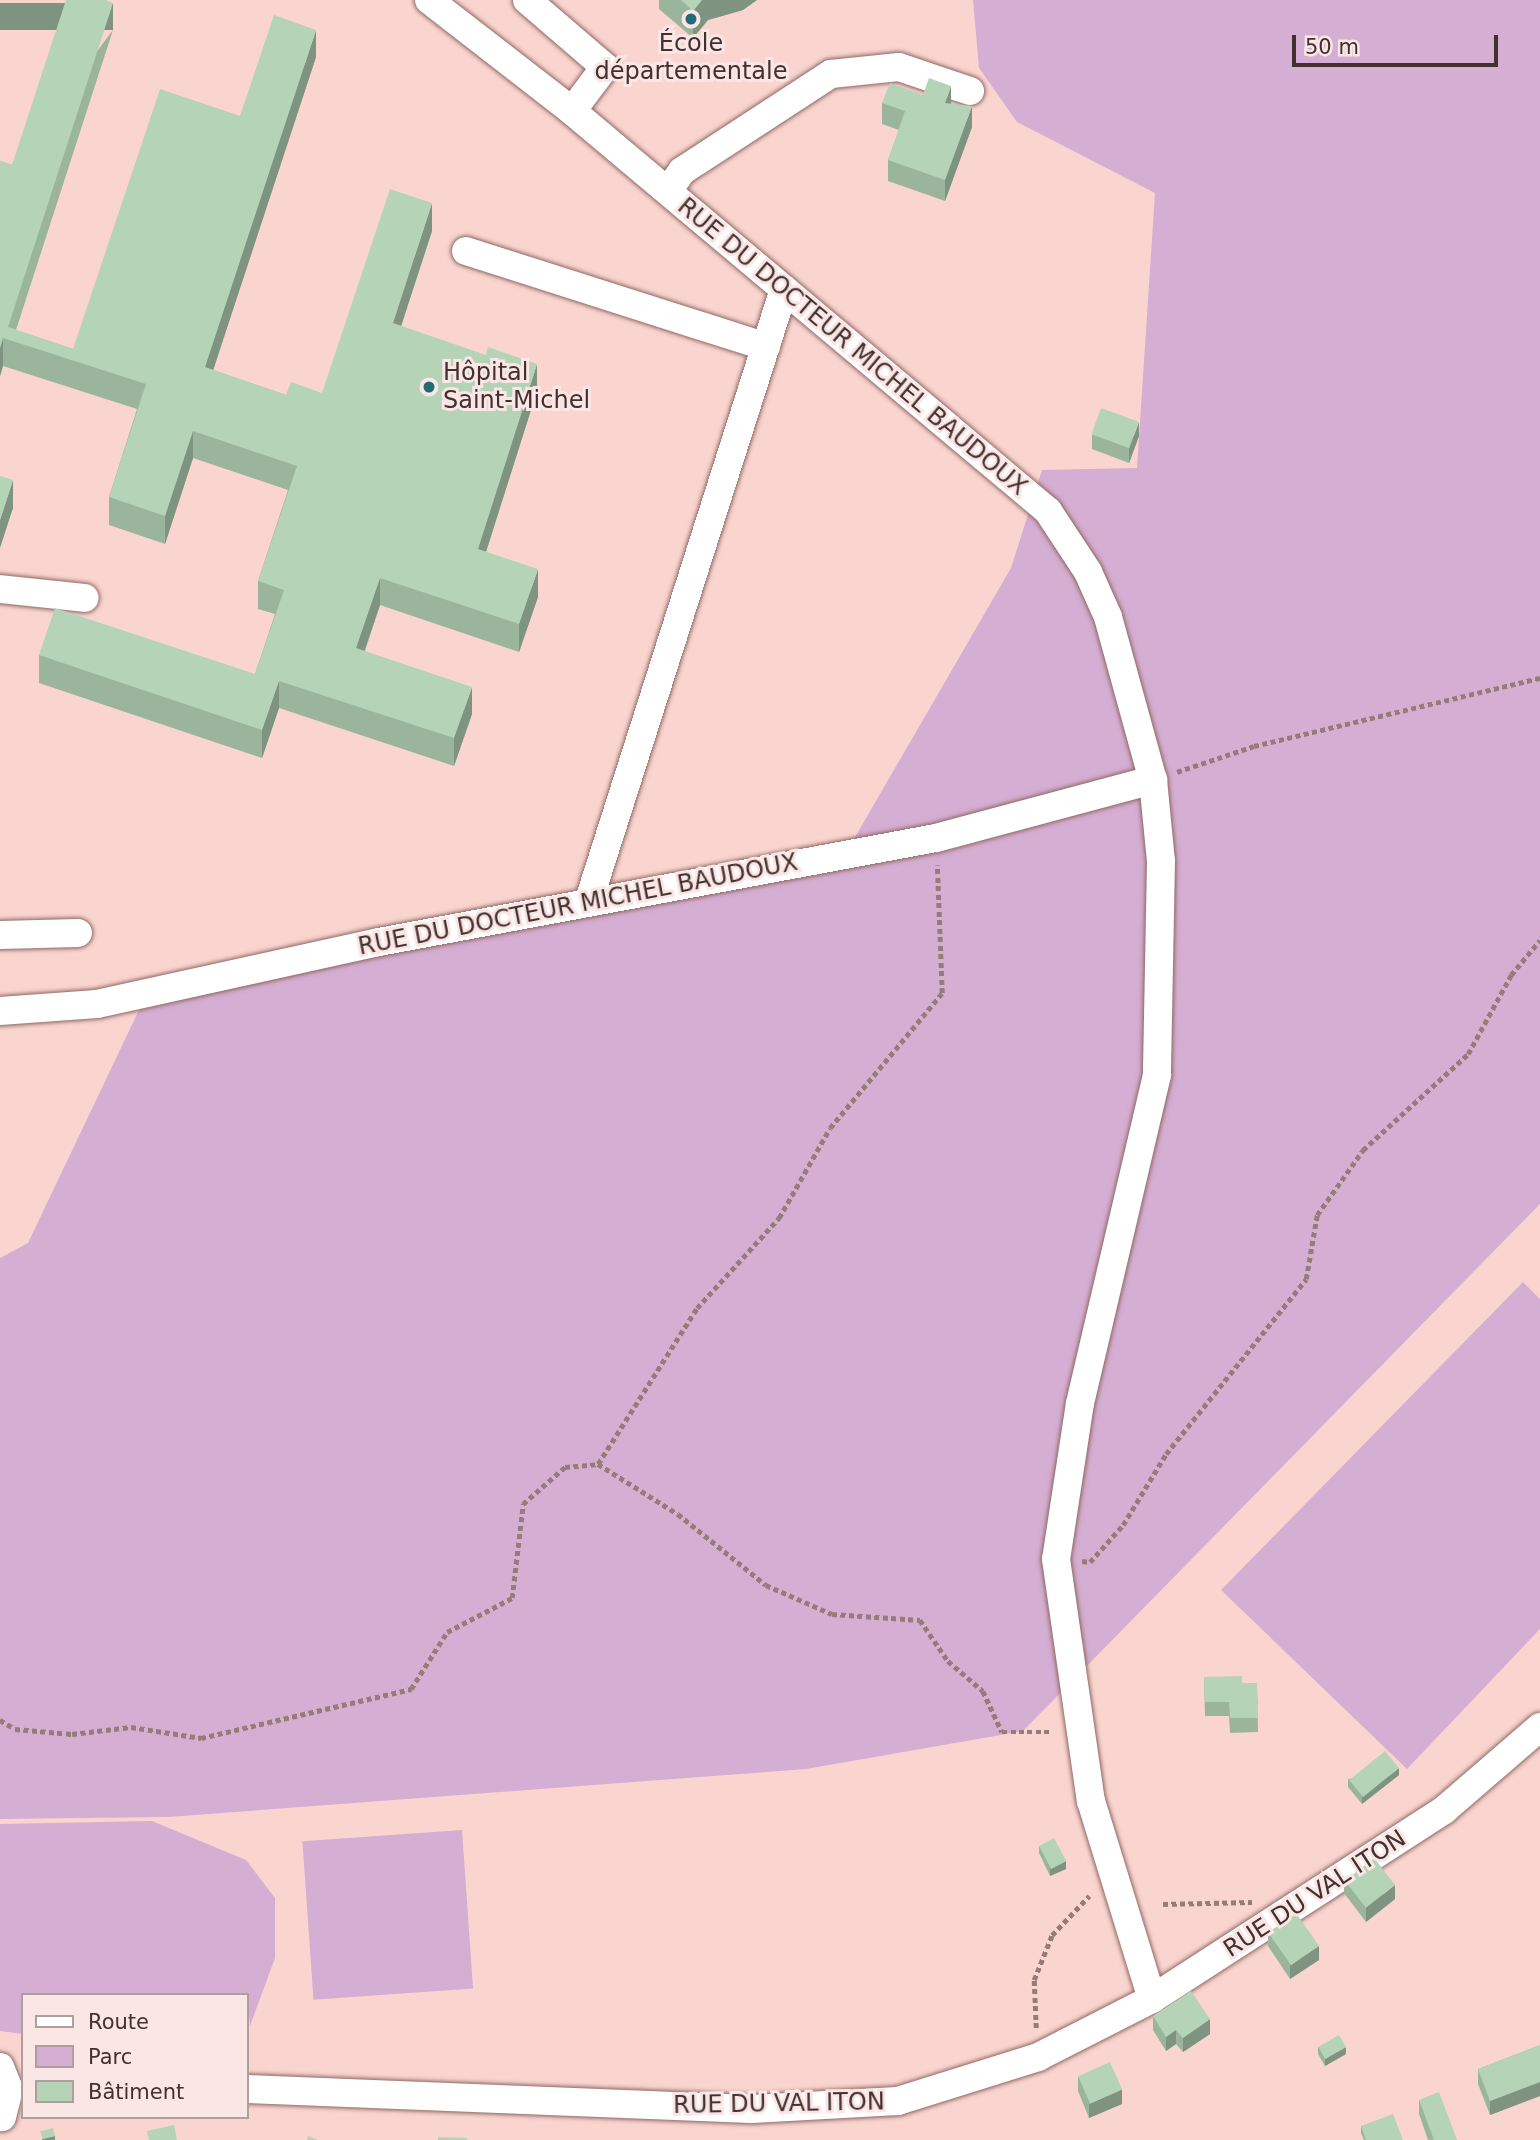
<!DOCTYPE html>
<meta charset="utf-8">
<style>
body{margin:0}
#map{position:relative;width:1540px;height:2140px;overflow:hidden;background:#fad5d0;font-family:"DejaVu Sans",sans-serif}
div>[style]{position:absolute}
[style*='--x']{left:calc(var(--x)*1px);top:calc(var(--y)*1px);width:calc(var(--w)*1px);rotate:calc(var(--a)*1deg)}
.green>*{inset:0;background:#d5aed3;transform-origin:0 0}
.path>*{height:4.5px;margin-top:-2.25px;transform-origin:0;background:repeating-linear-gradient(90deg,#967c78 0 5px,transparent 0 8.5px)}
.roads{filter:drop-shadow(0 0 2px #906863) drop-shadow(0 0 2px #906863)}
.minor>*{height:28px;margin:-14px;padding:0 14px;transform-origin:14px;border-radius:14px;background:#fff}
.wall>*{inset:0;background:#9bb59d}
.shaded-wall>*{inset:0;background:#7e9480;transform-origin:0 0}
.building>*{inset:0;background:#b4d3b7;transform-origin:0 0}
.dots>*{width:19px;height:19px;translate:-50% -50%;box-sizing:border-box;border:4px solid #fae7e5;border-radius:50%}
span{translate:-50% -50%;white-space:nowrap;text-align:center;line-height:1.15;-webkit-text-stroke:6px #fae7e5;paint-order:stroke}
.poi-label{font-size:24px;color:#42312e}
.left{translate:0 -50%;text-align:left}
.street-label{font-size:24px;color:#42312e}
.legend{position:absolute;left:21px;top:1993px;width:228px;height:126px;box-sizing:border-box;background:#fae7e5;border:2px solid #b09e9c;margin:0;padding:9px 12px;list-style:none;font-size:21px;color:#42312e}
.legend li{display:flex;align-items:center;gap:14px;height:35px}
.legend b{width:35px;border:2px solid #b09e9c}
.scale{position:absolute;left:1292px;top:35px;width:206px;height:32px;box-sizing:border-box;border:4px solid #42312e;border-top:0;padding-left:9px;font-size:21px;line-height:24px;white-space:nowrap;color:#42312e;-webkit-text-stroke:5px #fae7e5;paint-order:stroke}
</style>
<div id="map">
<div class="green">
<div style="clip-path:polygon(973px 0,1540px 0,1540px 1204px,1023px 1731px,806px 1769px,168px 1817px,0 1819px,0 1258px,28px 1243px,139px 1010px,851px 844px,1011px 568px,1042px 470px,1137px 468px,1155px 193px,1017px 122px,979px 68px)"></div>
<div style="clip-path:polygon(1523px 1282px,1540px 1299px,1540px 1629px,1407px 1769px,1221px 1590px)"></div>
<div style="clip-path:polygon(152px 1821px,246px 1860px,275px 1898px,275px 1958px,250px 2026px,247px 1995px,23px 1995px,23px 2034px,0 2031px,0 1824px)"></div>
<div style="left:462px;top:1830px;width:159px;height:160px;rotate:86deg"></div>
</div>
<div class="path">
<div style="--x:1177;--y:772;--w:81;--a:-18.7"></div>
<div style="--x:1254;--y:746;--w:294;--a:-13.4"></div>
<div style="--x:598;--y:1464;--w:185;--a:-57.6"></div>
<div style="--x:697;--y:1308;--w:122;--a:-47.7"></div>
<div style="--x:779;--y:1218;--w:103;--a:-60.5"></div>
<div style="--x:830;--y:1128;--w:175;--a:-50.3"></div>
<div style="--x:942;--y:993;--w:128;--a:-92.2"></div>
<div style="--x:1082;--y:1561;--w:8;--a:7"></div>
<div style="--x:1090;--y:1562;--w:50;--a:-48.3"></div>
<div style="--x:1123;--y:1525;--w:83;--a:-58.8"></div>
<div style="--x:1166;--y:1454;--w:224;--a:-51.3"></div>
<div style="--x:1306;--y:1279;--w:65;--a:-80.2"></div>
<div style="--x:1317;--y:1215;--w:80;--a:-54.7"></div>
<div style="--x:1363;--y:1150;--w:142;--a:-42.4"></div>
<div style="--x:1468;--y:1054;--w:90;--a:-61.4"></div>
<div style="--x:1511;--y:975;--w:45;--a:-50.4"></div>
<div style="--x:0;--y:1720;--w:17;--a:31"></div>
<div style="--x:15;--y:1729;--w:57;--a:5"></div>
<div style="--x:72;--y:1734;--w:59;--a:-6.8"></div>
<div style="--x:131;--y:1727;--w:71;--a:8.9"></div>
<div style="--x:201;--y:1738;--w:216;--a:-13.1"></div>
<div style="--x:411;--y:1689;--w:67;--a:-57.7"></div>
<div style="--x:447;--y:1632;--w:73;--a:-27.6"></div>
<div style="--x:512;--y:1598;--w:95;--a:-83.3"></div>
<div style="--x:523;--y:1504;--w:56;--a:-41.4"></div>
<div style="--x:565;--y:1467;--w:33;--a:-5"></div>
<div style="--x:598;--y:1464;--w:94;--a:32"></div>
<div style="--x:678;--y:1514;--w:113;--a:38.9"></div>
<div style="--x:766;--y:1585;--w:72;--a:23.7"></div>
<div style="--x:832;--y:1614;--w:88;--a:3.9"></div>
<div style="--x:920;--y:1620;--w:50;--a:55.7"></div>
<div style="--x:948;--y:1661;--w:46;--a:40.6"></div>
<div style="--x:983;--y:1691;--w:45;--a:65.1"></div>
<div style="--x:1002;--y:1732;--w:51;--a:0"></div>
<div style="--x:1163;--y:1904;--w:89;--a:-1.3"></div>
<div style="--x:1036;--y:2028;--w:48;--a:-92.4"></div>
<div style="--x:1034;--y:1980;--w:48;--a:-68.2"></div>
<div style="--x:1052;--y:1935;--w:54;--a:-46.5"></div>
</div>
<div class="roads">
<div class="minor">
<div style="--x:429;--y:0;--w:181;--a:37.8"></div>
<div style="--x:572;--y:111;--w:622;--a:40.04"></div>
<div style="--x:1048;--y:511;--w:73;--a:56.7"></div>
<div style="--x:1088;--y:572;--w:49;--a:66"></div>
<div style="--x:1108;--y:617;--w:169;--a:74.6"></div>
<div style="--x:1153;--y:780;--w:81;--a:84.4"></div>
<div style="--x:1161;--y:861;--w:214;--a:91.1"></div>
<div style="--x:1157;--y:1075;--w:337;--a:103.2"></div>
<div style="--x:1080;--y:1403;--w:158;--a:98.7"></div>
<div style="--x:1056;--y:1559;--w:245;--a:81.8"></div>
<div style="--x:1091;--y:1801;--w:207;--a:72.9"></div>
<div style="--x:527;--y:0;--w:103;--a:40.7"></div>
<div style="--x:605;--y:67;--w:55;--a:126.9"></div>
<div style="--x:668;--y:191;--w:24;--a:-55"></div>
<div style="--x:682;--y:171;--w:178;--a:-33.1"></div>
<div style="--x:831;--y:74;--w:68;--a:-5.9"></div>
<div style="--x:899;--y:67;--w:75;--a:18.7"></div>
<div style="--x:466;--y:251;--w:315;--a:17.7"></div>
<div style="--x:0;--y:589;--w:85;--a:6"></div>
<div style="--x:589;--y:900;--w:641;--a:-72.3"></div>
<div style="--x:0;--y:935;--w:78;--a:-1.5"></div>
<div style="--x:0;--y:1011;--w:97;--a:-4.1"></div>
<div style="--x:97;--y:1004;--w:289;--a:-12.4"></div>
<div style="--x:379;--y:942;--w:567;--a:-10.58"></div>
<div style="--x:936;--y:838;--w:225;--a:-15"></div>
<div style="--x:0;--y:2067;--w:24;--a:68"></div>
<div style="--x:9;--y:2089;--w:29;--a:104"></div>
<div style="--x:247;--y:2089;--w:505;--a:2.27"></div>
<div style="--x:752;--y:2109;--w:146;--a:-3.1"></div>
<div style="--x:898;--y:2101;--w:147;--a:-17.4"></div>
<div style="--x:1038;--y:2057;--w:128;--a:-27"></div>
<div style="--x:1152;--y:1999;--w:348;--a:-32.9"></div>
<div style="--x:1444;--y:1810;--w:127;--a:-40.8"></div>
</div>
</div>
<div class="wall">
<div style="clip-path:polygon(659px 0,757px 0,743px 10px,708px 20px,693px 38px,659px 9px)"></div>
<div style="clip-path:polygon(113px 30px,16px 330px,73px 349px,240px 116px,316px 57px,213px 370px,286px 395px,322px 393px,432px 231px,401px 326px,537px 391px,486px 552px,538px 597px,519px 652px,380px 605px,365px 651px,472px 714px,454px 766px,279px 708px,262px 758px,39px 683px,39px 655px,255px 674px,275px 614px,258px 609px,258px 581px,288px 490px,193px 458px,165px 544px,109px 525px,109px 497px,137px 409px,3px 366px,0 376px,0 161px,12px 165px)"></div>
<div style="clip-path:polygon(923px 95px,951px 103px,972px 127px,945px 201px,888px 181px,888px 160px,899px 130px,882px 124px,882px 103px)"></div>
<div style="clip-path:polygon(1092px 435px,1139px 436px,1129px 463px,1092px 449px)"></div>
<div style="clip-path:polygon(1204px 1677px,1242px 1683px,1257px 1683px,1258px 1732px,1230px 1733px,1229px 1716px,1205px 1716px)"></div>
<div style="clip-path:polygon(1399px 1775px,1362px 1804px,1348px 1787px,1348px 1779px)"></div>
<div style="clip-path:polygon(1039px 1846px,1066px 1869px,1050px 1876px,1039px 1853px)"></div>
<div style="clip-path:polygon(1344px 1879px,1395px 1899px,1366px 1922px,1344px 1893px)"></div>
<div style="clip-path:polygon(1268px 1932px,1319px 1960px,1290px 1979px,1268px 1946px)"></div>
<div style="clip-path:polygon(1153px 2016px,1210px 2034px,1183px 2052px,1176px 2044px,1166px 2051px,1153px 2030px)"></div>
<div style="clip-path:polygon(1540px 2045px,1540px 2096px,1490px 2115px,1478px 2084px,1478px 2069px)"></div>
<div style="clip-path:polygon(1318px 2047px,1346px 2054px,1325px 2066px,1318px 2054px)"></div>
<div style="clip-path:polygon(1078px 2077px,1122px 2104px,1089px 2118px,1078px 2091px)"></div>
<div style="clip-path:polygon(1419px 2100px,1457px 2140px,1428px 2140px,1419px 2114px)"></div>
<div style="clip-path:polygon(1361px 2126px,1403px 2140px,1364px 2140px,1361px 2133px)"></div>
</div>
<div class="shaded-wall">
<div style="clip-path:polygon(702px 0,757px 0,743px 10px,708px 20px,693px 38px,693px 11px)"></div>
<div style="left:113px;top:3px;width:27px;height:341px;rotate:90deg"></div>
<div style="clip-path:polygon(316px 30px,316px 57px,205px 395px,205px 367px)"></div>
<div style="clip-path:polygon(951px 86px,951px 107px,945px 103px)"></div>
<div style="clip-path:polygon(972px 106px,972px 127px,945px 201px,945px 180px)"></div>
<div style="clip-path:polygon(432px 203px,432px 231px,393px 351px,393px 323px)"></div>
<div style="clip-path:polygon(3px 338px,3px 366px,0 376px,0 348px)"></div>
<div style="clip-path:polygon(537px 364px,537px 391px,478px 577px,478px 549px)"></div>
<div style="clip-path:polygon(1139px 422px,1139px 436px,1129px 463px,1129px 449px)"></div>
<div style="clip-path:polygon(193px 431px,193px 458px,165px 544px,165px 516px)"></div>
<div style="clip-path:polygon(13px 480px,13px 508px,0 548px,0 520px)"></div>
<div style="clip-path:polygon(538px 569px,538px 597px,519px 652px,519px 624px)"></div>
<div style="clip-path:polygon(380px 578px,380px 605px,356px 675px,356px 648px)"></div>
<div style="clip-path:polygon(279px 681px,279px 708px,262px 758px,262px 730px)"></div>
<div style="clip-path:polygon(472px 687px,472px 714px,454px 766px,454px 738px)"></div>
<div style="clip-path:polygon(1399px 1768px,1399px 1775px,1362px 1804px,1362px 1797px)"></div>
<div style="clip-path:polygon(1066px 1861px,1066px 1869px,1050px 1876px,1050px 1869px)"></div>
<div style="clip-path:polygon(1395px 1885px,1395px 1899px,1366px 1922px,1366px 1908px)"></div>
<div style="clip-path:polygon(1319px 1946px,1319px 1960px,1290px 1979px,1290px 1965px)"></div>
<div style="clip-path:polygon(1210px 2019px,1210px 2034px,1183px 2052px,1183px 2038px)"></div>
<div style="clip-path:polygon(1176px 2030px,1176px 2044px,1166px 2051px,1166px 2037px)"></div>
<div style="clip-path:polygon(1346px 2047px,1346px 2054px,1325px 2066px,1325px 2059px)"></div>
<div style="clip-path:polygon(1540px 2082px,1540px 2096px,1490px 2115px,1490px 2101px)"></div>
<div style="clip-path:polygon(1122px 2089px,1122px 2104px,1089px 2118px,1089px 2104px)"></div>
<div style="clip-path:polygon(55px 2136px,55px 2140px,42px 2140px,42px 2139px)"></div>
</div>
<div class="building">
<div style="clip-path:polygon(66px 0,106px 0,113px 3px,8px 327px,73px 349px,160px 89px,240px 116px,274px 15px,316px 30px,205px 367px,286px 395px,291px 382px,322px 393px,390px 189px,432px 203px,393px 323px,486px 355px,488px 347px,537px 364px,478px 549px,538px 569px,519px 624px,380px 578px,356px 648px,472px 687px,454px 738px,279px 681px,262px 730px,39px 655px,55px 608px,255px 674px,284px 590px,258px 581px,297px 466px,193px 431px,165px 516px,109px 497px,146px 384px,3px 338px,0 348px,0 161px,12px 165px)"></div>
<div style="clip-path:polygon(681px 0,702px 0,693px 11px)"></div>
<div style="clip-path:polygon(929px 78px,951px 86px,945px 103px,972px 106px,945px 180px,888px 160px,905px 111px,882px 103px,890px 83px,923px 95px)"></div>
<div style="left:1101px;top:408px;width:40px;height:28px;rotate:20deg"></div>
<div style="clip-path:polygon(0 476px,13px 480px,0 520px)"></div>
<div style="clip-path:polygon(1242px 1676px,1242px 1699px,1258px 1699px,1258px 1718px,1230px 1718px,1229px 1702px,1205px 1702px,1204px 1677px)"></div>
<div style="left:1242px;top:1683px;width:15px;height:16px"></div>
<div style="left:1385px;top:1751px;width:22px;height:46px;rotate:51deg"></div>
<div style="left:1054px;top:1838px;width:26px;height:17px;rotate:62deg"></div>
<div style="left:1374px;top:1858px;width:34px;height:37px;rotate:52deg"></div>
<div style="left:1296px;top:1913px;width:40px;height:34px;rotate:55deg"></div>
<div style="clip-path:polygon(1191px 1991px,1210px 2019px,1183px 2038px,1176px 2030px,1166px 2037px,1153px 2016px)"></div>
<div style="left:1339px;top:2035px;width:14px;height:24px;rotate:60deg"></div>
<div style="clip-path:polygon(1540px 2045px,1540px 2082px,1490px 2101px,1478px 2069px)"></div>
<div style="left:1110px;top:2062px;width:30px;height:35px;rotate:66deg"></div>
<div style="clip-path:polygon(1439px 2092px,1457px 2140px,1434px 2140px,1419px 2100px)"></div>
<div style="clip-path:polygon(1393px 2114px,1403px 2140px,1366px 2140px,1361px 2126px)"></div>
<div style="clip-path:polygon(174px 2125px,177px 2140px,149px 2140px,147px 2131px)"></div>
<div style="left:53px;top:2128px;width:8px;height:13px;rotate:76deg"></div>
<div style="clip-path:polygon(308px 2136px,318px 2140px,307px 2140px)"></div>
<div style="clip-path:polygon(438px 2137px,467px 2138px,467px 2140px,438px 2140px)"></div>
</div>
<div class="dots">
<div style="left:691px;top:19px;background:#236c76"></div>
<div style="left:429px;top:387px;background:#236c76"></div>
</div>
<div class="poi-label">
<span style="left:691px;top:58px">École<br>départementale</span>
<span class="left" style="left:443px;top:387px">Hôpital<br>Saint-Michel</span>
</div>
<div class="street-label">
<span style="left:852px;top:347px;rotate:40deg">RUE DU DOCTEUR MICHEL BAUDOUX</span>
<span style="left:578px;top:905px;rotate:-11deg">RUE DU DOCTEUR MICHEL BAUDOUX</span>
<span style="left:1315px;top:1894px;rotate:-33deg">RUE DU VAL ITON</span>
<span style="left:779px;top:2104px;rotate:-1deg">RUE DU VAL ITON</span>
</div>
<ul class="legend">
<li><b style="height:9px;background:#fff"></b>Route</li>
<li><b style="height:19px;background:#d5aed3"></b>Parc</li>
<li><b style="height:19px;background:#b4d3b7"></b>Bâtiment</li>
</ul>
<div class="scale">50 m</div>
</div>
